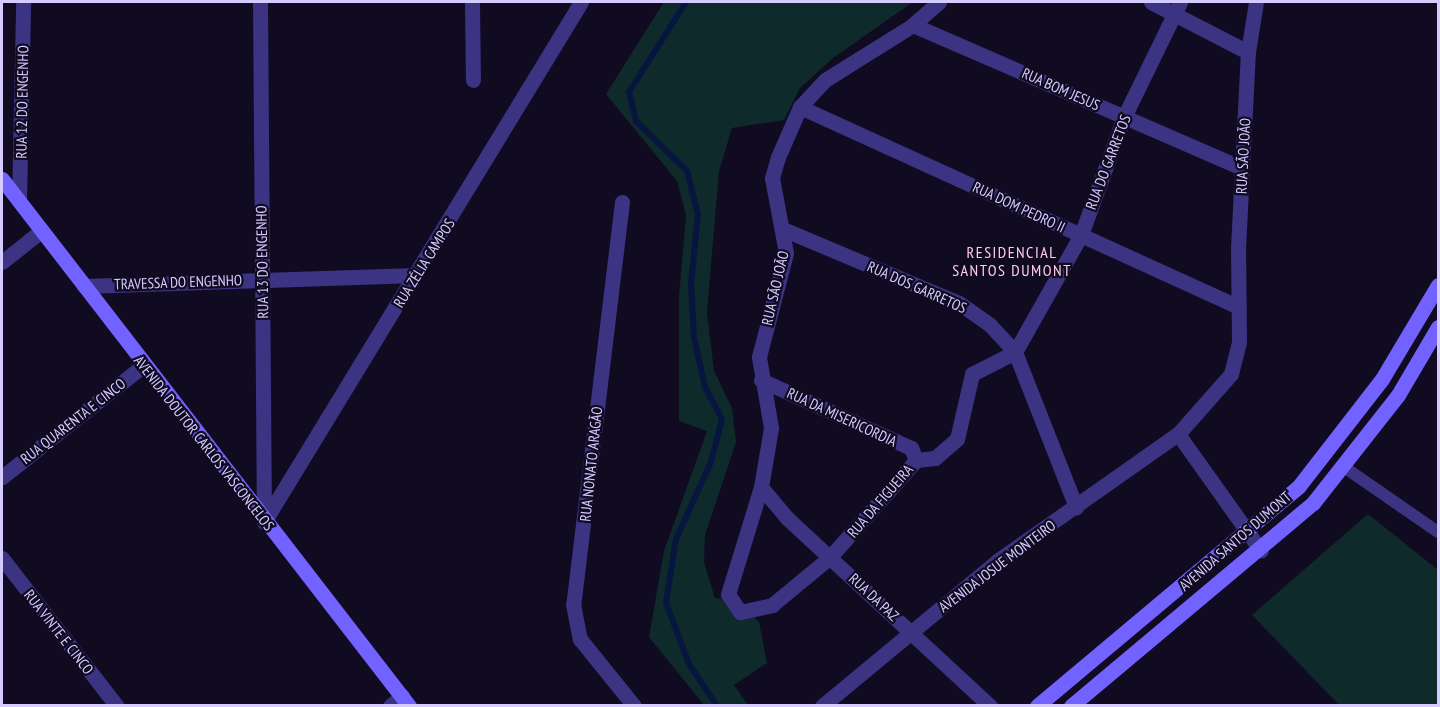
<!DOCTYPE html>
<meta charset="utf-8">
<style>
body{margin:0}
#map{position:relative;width:1440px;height:707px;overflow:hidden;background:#110b21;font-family:"PT Sans Narrow",sans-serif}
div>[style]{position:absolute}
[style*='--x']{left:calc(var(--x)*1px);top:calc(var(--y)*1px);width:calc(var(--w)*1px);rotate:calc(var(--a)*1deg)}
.green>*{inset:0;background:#0e2a2b}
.stream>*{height:6px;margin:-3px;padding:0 3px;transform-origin:3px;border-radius:3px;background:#06163f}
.service>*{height:12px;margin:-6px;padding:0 6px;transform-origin:6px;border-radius:6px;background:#3c3383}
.minor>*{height:15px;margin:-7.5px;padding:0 7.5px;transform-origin:7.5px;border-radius:7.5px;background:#3c3383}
.tertiary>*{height:15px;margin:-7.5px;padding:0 7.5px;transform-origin:7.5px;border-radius:7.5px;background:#3c3383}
.secondary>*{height:15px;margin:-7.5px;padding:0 7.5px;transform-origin:7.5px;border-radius:7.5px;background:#7262ff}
span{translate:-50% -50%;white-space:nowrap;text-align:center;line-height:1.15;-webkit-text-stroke:4.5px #110b21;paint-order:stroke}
.street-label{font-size:15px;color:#d5cbff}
.neighbourhood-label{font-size:16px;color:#ffcde9;letter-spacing:1.5px}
.frame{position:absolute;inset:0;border:3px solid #d5cbff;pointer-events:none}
</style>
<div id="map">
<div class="green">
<div style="clip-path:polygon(664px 2px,913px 2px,833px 58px,800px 88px,784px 120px,732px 128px,719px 171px,707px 312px,714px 371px,732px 408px,736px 442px,705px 535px,704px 562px,715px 598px,738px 601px,759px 622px,767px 663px,734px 685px,748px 705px,704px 705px,649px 637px,664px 551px,707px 431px,679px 421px,679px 297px,686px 215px,677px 181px,606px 94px)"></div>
<div style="clip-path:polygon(1368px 514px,1438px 570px,1438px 705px,1339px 705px,1252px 615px)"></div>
</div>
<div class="stream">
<div style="--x:686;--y:2;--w:107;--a:122.3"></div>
<div style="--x:629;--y:92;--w:30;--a:76"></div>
<div style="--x:636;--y:121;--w:71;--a:44.4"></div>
<div style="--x:687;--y:171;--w:44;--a:75.7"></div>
<div style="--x:698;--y:214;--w:70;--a:95.7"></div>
<div style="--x:691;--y:284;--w:54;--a:86.8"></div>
<div style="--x:694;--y:338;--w:50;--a:77.3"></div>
<div style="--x:705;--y:387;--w:36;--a:62"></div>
<div style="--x:722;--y:419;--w:44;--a:104.3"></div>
<div style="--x:711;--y:462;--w:85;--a:114.4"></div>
<div style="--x:676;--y:539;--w:65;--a:98.9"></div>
<div style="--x:666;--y:603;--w:65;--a:69.3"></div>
<div style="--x:689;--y:664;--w:50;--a:56.3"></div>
</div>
<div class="service">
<div style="--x:1344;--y:467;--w:114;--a:34.7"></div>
</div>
<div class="minor">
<div style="--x:472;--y:2;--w:78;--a:89.3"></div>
<div style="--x:939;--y:2;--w:35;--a:139"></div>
<div style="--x:913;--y:25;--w:104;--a:148"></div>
<div style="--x:825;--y:80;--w:37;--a:133"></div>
<div style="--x:800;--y:107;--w:55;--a:113.7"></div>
<div style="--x:778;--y:157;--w:22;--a:106"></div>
<div style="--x:772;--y:178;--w:76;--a:79.4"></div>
<div style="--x:786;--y:253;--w:107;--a:104.6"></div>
<div style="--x:759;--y:357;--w:72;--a:80.4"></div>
<div style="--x:771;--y:428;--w:60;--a:99.6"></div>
<div style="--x:761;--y:487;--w:112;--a:107.1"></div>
<div style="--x:728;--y:594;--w:22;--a:56"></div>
<div style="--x:740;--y:612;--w:33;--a:-12"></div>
<div style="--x:772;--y:605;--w:75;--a:-39.6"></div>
<div style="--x:830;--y:557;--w:130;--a:-48.4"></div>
<div style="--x:916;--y:460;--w:19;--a:-6"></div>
<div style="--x:935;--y:458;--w:29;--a:-41"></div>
<div style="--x:957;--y:439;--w:67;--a:-77"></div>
<div style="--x:972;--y:374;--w:48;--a:-27.1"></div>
<div style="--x:1015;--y:352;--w:134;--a:-60.6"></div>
<div style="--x:1081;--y:235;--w:126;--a:-70"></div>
<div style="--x:1124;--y:117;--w:128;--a:-64"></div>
<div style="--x:1151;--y:2;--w:109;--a:27.3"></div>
<div style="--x:913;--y:25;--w:359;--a:23.5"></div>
<div style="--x:800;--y:107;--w:482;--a:24.5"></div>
<div style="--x:19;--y:201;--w:199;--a:-88.8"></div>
<div style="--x:622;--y:202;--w:405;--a:96.9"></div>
<div style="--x:573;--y:604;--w:36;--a:79"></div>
<div style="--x:580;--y:639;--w:86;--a:51.1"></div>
<div style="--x:785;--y:230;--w:189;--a:22.8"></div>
<div style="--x:959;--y:303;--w:38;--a:35"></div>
<div style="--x:990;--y:325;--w:37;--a:47"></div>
<div style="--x:1015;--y:352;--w:167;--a:68.5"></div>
<div style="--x:2;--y:262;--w:50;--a:-38.5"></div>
<div style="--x:84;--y:286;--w:332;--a:-1.9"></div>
<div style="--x:761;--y:380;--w:165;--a:24.4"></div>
<div style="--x:911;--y:448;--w:13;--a:67"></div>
<div style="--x:1178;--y:434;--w:143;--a:54.6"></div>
<div style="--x:2;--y:477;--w:181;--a:-38.3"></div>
<div style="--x:761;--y:487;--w:40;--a:50"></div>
<div style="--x:787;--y:518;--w:277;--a:42.8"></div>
<div style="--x:2;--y:558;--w:187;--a:52.2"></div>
<div style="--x:390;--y:706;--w:16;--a:-40"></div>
<div style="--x:822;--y:706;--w:227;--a:-39.6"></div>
<div style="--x:997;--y:561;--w:221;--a:-35.1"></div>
<div style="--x:1178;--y:434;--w:80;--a:-48.5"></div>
<div style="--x:1231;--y:374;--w:33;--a:-76"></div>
<div style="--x:1239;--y:342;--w:94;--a:-90.6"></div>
<div style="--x:1238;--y:248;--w:196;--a:-87.1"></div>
<div style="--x:1248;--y:52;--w:51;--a:-80.9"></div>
</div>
<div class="tertiary">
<div style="--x:260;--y:2;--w:520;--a:89.56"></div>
<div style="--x:264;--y:522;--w:609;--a:-58.63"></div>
</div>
<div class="secondary">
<div style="--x:2;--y:179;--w:666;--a:52.32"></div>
<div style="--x:1037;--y:706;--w:342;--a:-40"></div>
<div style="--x:1299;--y:486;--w:135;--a:-52.2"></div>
<div style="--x:1382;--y:379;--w:109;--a:-59.2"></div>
<div style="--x:1071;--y:706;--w:316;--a:-40"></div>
<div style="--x:1313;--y:503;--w:137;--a:-51.8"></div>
<div style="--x:1398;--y:395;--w:79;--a:-59.5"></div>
</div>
<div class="street-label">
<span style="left:1061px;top:89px;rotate:24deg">RUA BOM JESUS</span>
<span style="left:22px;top:102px;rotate:-89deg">RUA 12 DO ENGENHO</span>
<span style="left:1243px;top:156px;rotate:-87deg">RUA SÃO JOÃO</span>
<span style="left:1108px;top:162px;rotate:-69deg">RUA DO GARRETOS</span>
<span style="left:1019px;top:207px;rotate:25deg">RUA DOM PEDRO II</span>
<span style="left:262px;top:262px;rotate:-91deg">RUA 13 DO ENGENHO</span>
<span style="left:424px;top:263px;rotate:-58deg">RUA ZÉLIA CAMPOS</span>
<span style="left:178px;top:282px;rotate:-2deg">TRAVESSA DO ENGENHO</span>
<span style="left:917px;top:287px;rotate:24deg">RUA DOS GARRETOS</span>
<span style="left:775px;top:288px;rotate:-77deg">RUA SÃO JOÃO</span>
<span style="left:842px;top:417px;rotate:25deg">RUA DA MISERICORDIA</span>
<span style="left:73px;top:421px;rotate:-38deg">RUA QUARENTA E CINCO</span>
<span style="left:204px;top:443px;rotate:52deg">AVENIDA DOUTOR CARLOS VASCONCELOS</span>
<span style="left:591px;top:464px;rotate:-84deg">RUA NONATO ARAGÃO</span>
<span style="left:880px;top:501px;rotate:-49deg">RUA DA FIGUEIRA</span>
<span style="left:1235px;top:541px;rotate:-41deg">AVENIDA SANTOS DUMONT</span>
<span style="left:997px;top:566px;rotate:-37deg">AVENIDA JOSUE MONTEIRO</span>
<span style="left:874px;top:597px;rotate:43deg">RUA DA PAZ</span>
<span style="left:59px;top:632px;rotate:52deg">RUA VINTE E CINCO</span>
</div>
<div class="neighbourhood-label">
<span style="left:1012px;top:261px">RESIDENCIAL<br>SANTOS DUMONT</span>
</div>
<div class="frame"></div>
</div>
